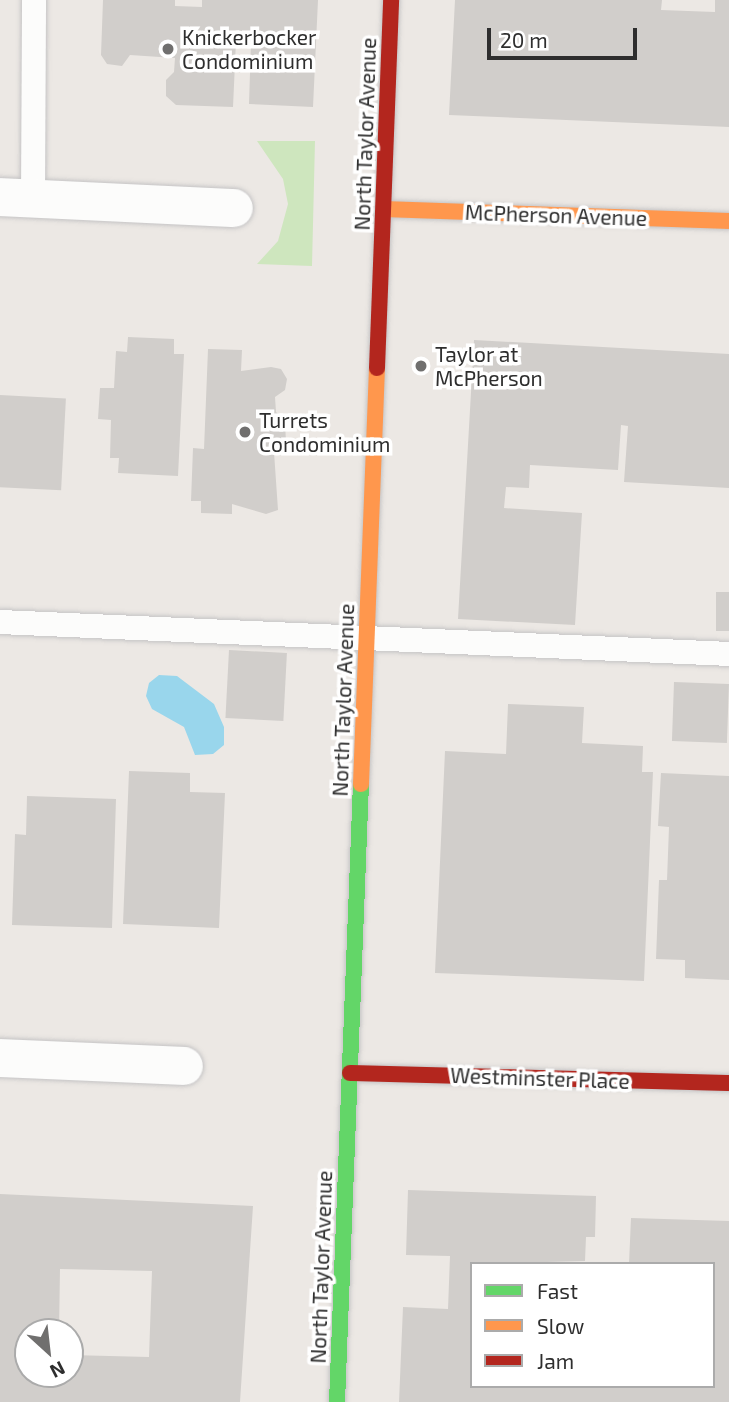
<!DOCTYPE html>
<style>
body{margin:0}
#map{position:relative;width:729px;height:1402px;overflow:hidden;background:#ece8e4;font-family:"Exo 2",sans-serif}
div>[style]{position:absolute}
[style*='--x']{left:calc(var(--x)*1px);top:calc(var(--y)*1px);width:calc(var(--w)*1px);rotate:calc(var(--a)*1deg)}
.green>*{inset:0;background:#cee6be}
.water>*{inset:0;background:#99d6ec}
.building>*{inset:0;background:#d1cecb;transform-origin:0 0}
.roads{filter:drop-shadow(0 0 2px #c5c4c5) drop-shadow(0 0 2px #c5c4c5)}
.lane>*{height:24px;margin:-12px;padding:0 12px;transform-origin:12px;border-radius:12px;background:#fcfcfb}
.street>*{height:38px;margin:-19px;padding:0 19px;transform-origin:19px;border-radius:19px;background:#fcfcfb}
.fast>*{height:16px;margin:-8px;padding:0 8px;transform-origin:8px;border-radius:8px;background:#63d668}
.slow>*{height:16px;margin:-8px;padding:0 8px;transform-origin:8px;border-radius:8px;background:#ff974d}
.jam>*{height:16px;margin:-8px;padding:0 8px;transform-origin:8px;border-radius:8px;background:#b3261e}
.dots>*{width:19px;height:19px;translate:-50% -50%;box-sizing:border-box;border:4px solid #fff;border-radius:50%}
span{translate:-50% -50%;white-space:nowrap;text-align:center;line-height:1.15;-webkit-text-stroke:7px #fff;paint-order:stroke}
.poi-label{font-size:21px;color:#2e2e2e}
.left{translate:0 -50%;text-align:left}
.street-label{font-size:21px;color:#2e2e2e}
.legend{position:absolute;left:470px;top:1262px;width:245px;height:126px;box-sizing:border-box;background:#fff;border:2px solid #ababab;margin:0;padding:9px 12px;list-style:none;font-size:21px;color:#2e2e2e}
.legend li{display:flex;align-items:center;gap:14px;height:35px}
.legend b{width:35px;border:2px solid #ababab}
.north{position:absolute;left:14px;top:1318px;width:70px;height:70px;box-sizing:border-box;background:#fff;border:2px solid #ababab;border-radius:50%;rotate:153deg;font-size:19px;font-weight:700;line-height:28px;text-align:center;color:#2e2e2e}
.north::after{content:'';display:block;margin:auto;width:24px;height:32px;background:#706f6e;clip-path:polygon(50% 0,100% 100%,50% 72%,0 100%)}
.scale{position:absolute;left:487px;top:28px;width:150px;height:32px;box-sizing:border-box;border:4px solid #2e2e2e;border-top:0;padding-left:9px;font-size:21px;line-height:24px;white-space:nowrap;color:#2e2e2e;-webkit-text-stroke:5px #fff;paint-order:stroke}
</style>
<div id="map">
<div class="green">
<div style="clip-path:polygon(257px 141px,315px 141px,312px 266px,257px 264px,278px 241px,288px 204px,283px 179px)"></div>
</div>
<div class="water">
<div style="clip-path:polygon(159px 675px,177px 676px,214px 704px,224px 727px,224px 745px,213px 754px,195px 755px,184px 727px,152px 709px,146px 696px,149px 683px)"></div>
</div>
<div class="building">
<div style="clip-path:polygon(103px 0,175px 0,175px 6px,202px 7px,202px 0,318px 0,313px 107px,249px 104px,251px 42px,236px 41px,233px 107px,176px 105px,166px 96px,166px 80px,174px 72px,175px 58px,130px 55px,122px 66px,107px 64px,101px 55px)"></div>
<div style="clip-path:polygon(455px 0,662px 0,661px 10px,715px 12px,715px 0,729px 0,729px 127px,449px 115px)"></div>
<div style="clip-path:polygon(128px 337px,174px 339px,174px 354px,184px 354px,178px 476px,118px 473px,119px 458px,110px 458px,111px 420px,98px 419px,100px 388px,114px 388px,116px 351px,127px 352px)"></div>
<div style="clip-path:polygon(474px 340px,729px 354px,729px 488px,624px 482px,628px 426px,621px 425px,618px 470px,530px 465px,529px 488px,506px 487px,504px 508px,582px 513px,575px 625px,458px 619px)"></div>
<div style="clip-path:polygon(208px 349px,242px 350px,241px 371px,271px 367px,281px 369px,287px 379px,285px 390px,275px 397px,276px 412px,285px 421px,286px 443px,274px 452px,278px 510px,266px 514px,232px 504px,232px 514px,201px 513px,201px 501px,191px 501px,193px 448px,204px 449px)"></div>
<div style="left:0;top:395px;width:66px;height:92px;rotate:3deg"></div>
<div style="left:716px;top:592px;width:13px;height:39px"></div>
<div style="left:229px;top:650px;width:58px;height:68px;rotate:3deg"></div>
<div style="left:674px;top:682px;width:55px;height:59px;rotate:2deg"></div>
<div style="clip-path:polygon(508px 704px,584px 707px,582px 743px,643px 746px,642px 772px,653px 772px,644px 981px,435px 973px,445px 751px,506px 754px)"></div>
<div style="clip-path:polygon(129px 771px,190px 773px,190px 792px,225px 793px,219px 928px,123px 924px)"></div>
<div style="clip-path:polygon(661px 773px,729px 776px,729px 980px,685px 978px,685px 960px,656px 959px,659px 880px,667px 880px,669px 827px,658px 826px)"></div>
<div style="clip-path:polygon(27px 796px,116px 799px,112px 928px,12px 925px,15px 834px,26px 835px)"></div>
<div style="clip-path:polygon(408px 1190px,596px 1196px,595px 1237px,586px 1237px,585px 1261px,472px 1264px,472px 1386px,713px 1386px,713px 1264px,629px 1264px,631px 1218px,729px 1221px,729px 1402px,399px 1402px,403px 1307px,448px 1309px,450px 1256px,406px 1255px)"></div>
<div style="clip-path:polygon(evenodd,0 1194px,253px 1206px,240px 1402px,0 1402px,0 1194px,60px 1269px,152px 1271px,149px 1357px,70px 1355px,70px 1374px,28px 1374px,28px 1332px,59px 1332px,60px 1269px)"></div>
</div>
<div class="roads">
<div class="lane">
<div style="--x:33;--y:198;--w:198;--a:-89.7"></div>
<div style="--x:0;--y:622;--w:730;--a:2.51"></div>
</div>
<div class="street">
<div style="--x:0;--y:197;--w:234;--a:2.7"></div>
<div style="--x:0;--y:1058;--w:184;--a:2.5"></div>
</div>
<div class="fast">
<div style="--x:337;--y:1402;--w:618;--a:-87.78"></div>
</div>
<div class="slow">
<div style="--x:384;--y:209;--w:345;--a:2"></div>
<div style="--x:361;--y:784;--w:416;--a:-87.8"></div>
</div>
<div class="jam">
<div style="--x:377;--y:368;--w:368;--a:-87.8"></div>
<div style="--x:350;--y:1073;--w:379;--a:1.5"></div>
</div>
</div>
<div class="dots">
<div style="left:168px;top:49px;background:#706f6e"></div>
<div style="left:421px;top:366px;background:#706f6e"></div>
<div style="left:245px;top:432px;background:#706f6e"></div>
</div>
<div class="poi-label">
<span class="left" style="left:182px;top:49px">Knickerbocker<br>Condominium</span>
<span class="left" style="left:435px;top:366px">Taylor at<br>McPherson</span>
<span class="left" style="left:259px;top:432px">Turrets<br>Condominium</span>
</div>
<div class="street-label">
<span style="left:365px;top:134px;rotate:-88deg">North Taylor Avenue</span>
<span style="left:556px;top:215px;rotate:2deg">McPherson Avenue</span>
<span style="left:343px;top:700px;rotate:-88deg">North Taylor Avenue</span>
<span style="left:540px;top:1078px;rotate:2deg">Westminster Place</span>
<span style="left:321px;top:1267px;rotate:-88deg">North Taylor Avenue</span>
</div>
<ul class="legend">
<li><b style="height:9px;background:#63d668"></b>Fast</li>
<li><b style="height:9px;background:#ff974d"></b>Slow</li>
<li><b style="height:9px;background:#b3261e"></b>Jam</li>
</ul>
<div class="north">N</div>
<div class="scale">20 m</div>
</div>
